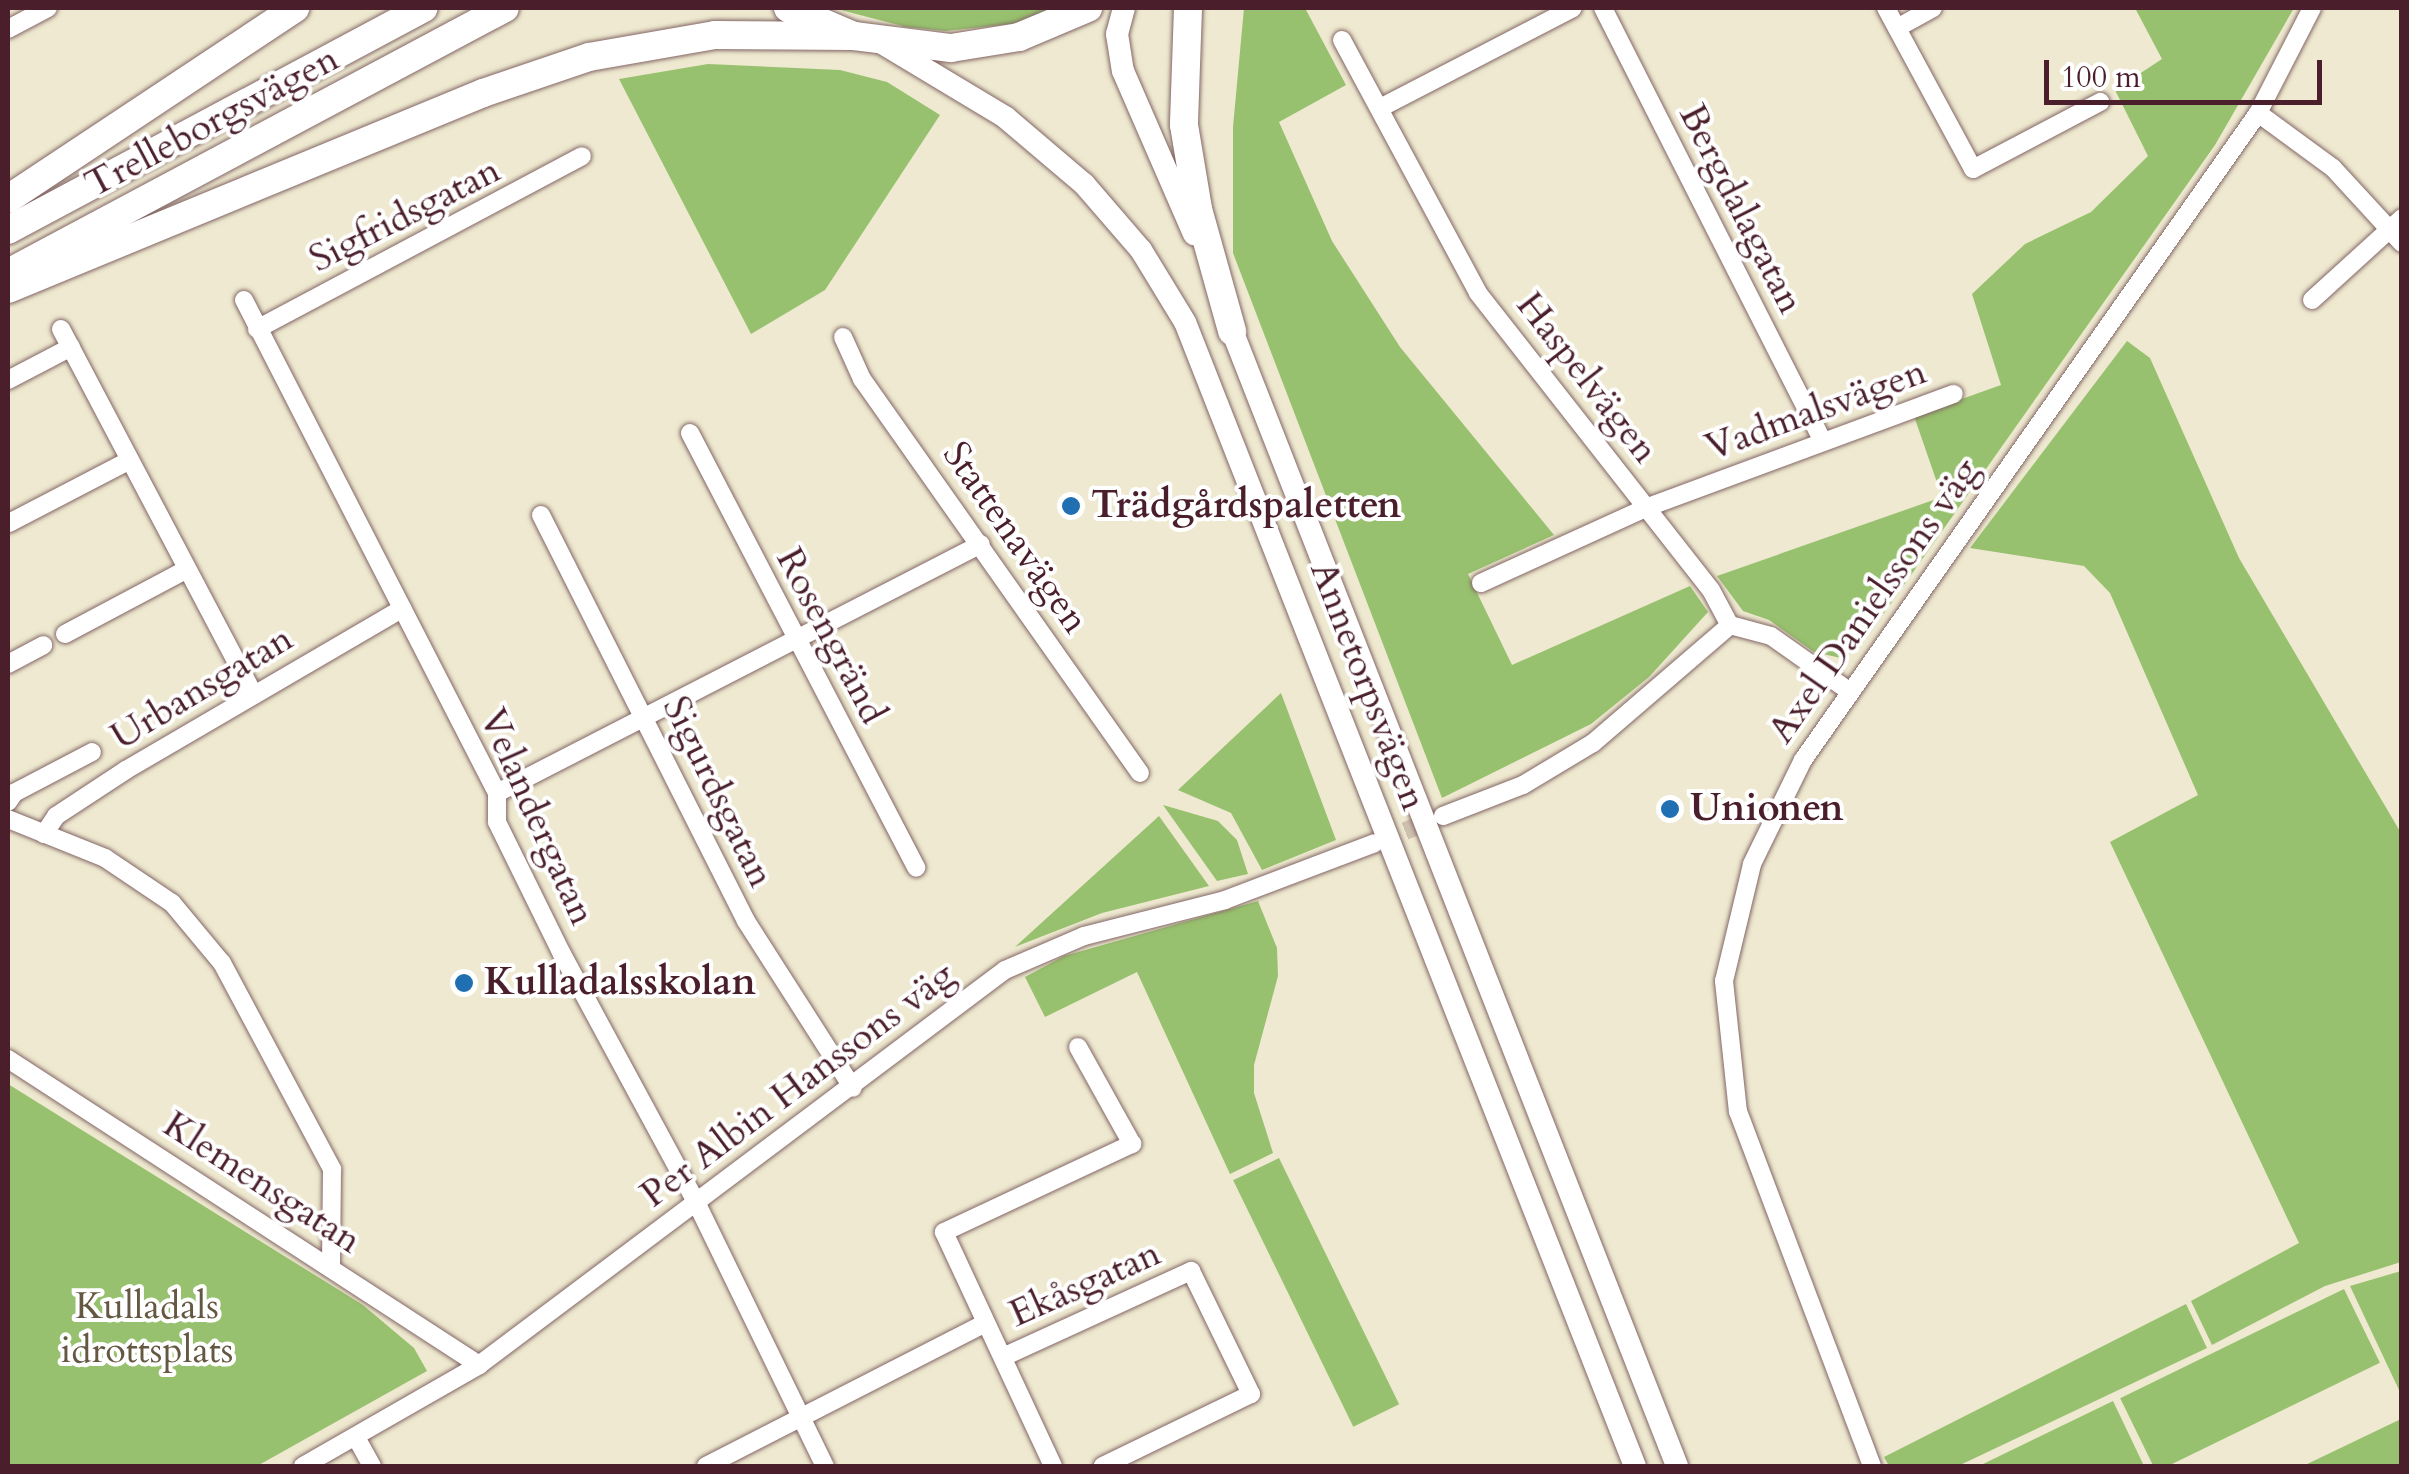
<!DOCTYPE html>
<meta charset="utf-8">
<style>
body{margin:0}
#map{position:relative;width:2409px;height:1474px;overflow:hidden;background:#eee9d0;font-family:Cardo,serif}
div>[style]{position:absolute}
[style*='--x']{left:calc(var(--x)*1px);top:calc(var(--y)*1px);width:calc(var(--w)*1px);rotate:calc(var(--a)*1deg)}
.green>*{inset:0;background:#97c16e;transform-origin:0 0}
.minor-tunnel>*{height:18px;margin-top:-9px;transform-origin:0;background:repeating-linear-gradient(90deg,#cdc1af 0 18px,transparent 0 27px)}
.roads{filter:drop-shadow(0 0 2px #836665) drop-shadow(0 0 2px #836665)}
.minor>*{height:18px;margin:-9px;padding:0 9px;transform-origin:9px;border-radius:9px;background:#fff}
.major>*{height:22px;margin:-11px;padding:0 11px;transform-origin:11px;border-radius:11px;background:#fff}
.highway>*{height:28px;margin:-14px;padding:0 14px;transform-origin:14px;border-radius:14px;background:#fff}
.dots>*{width:28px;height:28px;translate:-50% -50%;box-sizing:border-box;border:5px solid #fff;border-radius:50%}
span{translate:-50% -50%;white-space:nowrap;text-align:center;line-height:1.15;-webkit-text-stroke:8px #fff;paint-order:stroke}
.street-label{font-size:38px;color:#4a1f2b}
.poi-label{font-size:38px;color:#4a1f2b;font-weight:700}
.left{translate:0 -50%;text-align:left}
.park-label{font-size:38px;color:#655842}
.frame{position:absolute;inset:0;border:10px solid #4a1f2b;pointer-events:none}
.scale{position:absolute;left:2044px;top:60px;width:278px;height:45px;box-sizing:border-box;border:5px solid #4a1f2b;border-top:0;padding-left:12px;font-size:30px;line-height:35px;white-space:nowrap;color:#4a1f2b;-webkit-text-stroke:8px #fff;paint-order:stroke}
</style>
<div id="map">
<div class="green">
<div style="clip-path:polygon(833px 8px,1054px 8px,1011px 24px,946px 31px,906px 27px)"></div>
<div style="clip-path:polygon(1244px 8px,1305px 8px,1346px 85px,1279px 122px,1332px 241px,1400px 347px,1554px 535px,1468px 574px,1512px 665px,1690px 586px,1708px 612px,1649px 677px,1591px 724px,1442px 798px,1233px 253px,1233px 127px)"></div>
<div style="clip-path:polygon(2135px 8px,2294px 8px,2215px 145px,1858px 650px,1841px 658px,1814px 652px,1769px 620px,1743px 611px,1717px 576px,1942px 497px,1914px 416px,2001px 385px,1972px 294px,2025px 244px,2091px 212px,2148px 156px,2115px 90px,2162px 59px)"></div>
<div style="clip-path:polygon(708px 64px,840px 70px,887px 82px,940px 115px,825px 290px,751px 334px,619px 79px)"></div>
<div style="clip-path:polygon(2127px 341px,2150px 358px,2239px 558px,2401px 833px,2401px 1262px,2325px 1286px,2212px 1345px,2191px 1301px,2299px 1243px,2110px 842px,2198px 795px,2110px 593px,2084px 566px,1970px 548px)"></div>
<div style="clip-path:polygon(1281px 693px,1336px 840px,1262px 870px,1231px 813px,1178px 790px)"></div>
<div style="clip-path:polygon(1163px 805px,1218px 821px,1237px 840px,1248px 874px,1217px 881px)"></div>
<div style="clip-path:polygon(1159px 816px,1209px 886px,1102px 913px,1015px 947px)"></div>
<div style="clip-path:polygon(1258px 901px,1277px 948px,1278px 976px,1254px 1065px,1254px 1093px,1273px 1153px,1230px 1174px,1137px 972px,1045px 1017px,1025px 977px,1064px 956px)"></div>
<div style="clip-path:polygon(8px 1084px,363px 1305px,414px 1348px,427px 1371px,257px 1466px,8px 1466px)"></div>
<div style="left:1279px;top:1158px;width:274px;height:51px;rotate:64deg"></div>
<div style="clip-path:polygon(2401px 1271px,2402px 1391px,2400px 1392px,2350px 1286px)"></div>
<div style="left:2344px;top:1289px;width:82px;height:249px;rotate:64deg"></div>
<div style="clip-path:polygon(2186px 1304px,2207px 1348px,1958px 1466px,1889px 1466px,1884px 1457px)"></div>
<div style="clip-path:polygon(2113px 1401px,2144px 1466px,1979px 1466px)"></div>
<div style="clip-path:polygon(2401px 1419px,2401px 1466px,2303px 1466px)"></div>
</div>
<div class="minor-tunnel">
<div style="--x:1380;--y:841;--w:59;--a:-21.8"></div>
</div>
<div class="roads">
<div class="minor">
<div style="--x:1603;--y:8;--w:483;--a:63.1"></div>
<div style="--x:1886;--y:8;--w:183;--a:61.6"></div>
<div style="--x:1973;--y:169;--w:144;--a:-27.8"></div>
<div style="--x:1897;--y:28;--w:41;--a:-29.1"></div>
<div style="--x:8;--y:29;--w:45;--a:-27.7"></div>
<div style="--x:1342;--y:40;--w:287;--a:61.7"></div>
<div style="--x:1478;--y:293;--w:377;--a:51.9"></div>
<div style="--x:1711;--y:590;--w:40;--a:62"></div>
<div style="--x:1380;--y:108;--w:217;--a:-27.4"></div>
<div style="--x:2258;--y:113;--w:93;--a:36.3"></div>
<div style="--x:2333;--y:168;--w:102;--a:47.4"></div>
<div style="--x:244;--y:300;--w:554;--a:62.83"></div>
<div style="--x:497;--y:793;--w:29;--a:90"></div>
<div style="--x:497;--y:822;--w:147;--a:63.8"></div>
<div style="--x:562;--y:954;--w:284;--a:61.6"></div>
<div style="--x:697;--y:1204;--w:292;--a:64"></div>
<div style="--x:2312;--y:300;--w:122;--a:-42.3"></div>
<div style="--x:61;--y:329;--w:412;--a:62.2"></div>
<div style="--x:257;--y:329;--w:368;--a:-28"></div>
<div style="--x:843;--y:337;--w:46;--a:65.7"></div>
<div style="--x:862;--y:379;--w:482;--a:54.8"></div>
<div style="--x:8;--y:380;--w:71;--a:-27.6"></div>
<div style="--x:690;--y:433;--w:490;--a:62.5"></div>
<div style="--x:541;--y:515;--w:455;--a:63.2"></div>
<div style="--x:746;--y:921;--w:198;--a:57.4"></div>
<div style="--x:9;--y:523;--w:136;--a:-27.5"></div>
<div style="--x:1481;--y:583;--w:183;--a:-24.5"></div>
<div style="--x:1648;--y:507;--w:326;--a:-20.3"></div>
<div style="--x:1730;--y:625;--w:42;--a:15"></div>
<div style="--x:1771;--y:636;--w:95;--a:35.2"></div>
<div style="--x:65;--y:634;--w:138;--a:-28"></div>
<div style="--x:8;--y:664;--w:40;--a:-28"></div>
<div style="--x:497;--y:793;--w:544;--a:-27.22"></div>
<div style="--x:8;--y:802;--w:11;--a:-56"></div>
<div style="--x:14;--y:793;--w:88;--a:-27.7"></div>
<div style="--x:1443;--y:816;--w:86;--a:-21.2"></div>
<div style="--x:1523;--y:785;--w:82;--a:-31"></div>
<div style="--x:1593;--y:743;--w:181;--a:-40.7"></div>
<div style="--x:8;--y:819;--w:105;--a:21.9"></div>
<div style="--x:105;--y:858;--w:81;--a:33.9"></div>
<div style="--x:172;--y:903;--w:78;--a:50.2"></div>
<div style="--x:222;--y:963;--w:234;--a:61.9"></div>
<div style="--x:332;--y:1169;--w:95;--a:90.6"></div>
<div style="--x:44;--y:834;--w:22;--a:-56"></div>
<div style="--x:56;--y:816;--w:84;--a:-33.3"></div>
<div style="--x:126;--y:770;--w:320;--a:-30.3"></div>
<div style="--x:8;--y:1059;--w:562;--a:33.01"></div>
<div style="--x:1003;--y:1357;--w:207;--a:-24.6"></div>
<div style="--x:1191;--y:1271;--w:137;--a:64"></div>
<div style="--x:1251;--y:1394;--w:165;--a:154.1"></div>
<div style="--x:357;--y:1439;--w:31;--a:61"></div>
<div style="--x:303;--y:1466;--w:203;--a:-29.8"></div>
<div style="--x:479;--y:1365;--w:658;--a:-36.9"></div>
<div style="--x:1005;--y:970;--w:86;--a:-23.3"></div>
<div style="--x:1084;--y:936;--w:146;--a:-14.3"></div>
<div style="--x:1225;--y:900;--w:160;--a:-20.8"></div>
<div style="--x:706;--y:1466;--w:314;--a:-27.1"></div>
<div style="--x:1053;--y:1466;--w:258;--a:-115"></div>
<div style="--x:944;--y:1232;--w:208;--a:-25.1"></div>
<div style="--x:1132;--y:1144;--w:111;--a:-119.1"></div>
<div style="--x:1872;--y:1466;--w:379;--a:-110.7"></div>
<div style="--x:1738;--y:1112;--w:132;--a:-96.1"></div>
<div style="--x:1724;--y:981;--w:120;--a:-76.5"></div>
<div style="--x:1752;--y:864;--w:116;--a:-63.9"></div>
<div style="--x:1803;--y:760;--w:791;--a:-54.88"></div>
<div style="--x:2258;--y:113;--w:118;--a:-62.8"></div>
</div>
<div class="major">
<div style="--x:1124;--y:8;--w:27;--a:105"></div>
<div style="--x:1117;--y:34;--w:37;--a:81"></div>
<div style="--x:1123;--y:71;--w:178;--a:66.5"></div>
<div style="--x:882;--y:43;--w:144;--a:31"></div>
<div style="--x:1005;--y:117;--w:104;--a:40.3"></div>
<div style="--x:1084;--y:184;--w:87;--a:49.2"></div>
<div style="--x:1141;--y:250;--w:84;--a:58.6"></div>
<div style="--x:1185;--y:322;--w:1229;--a:68.53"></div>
<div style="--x:1226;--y:315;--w:1236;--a:68.6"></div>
</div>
<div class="highway">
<div style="--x:788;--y:8;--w:72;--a:23"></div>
<div style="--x:854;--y:36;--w:98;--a:7.1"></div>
<div style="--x:951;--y:48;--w:69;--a:-9.2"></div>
<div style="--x:1019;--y:37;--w:75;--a:-22.8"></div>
<div style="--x:1188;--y:8;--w:117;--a:92"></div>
<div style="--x:1184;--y:125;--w:85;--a:80.5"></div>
<div style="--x:1198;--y:209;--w:127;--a:74.4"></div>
<div style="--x:8;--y:199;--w:345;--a:-33.6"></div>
<div style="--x:8;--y:230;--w:471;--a:-28.1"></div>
<div style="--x:8;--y:273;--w:563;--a:-28.07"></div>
<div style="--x:8;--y:289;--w:514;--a:-22.42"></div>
<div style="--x:483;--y:93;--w:112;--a:-18.8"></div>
<div style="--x:589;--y:57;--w:128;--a:-9.9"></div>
<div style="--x:715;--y:35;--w:139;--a:0.4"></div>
</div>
</div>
<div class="dots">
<div style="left:1071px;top:506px;background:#1f6fb2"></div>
<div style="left:1670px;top:809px;background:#1f6fb2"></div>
<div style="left:464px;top:983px;background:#1f6fb2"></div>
</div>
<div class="street-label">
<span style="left:212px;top:122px;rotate:-28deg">Trelleborgsvägen</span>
<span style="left:1741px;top:209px;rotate:63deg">Bergdalagatan</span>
<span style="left:405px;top:215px;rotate:-27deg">Sigfridsgatan</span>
<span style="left:1587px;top:378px;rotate:52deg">Haspelvägen</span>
<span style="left:1816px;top:410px;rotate:-20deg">Vadmalsvägen</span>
<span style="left:1015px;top:538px;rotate:55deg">Stattenavägen</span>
<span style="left:1874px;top:601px;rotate:-55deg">Axel Danielssons väg</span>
<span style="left:831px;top:636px;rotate:62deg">Rosengränd</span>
<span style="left:1368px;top:686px;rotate:69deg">Annetorpsvägen</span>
<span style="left:202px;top:688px;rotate:-31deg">Urbansgatan</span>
<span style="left:718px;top:792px;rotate:64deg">Sigurdsgatan</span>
<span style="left:537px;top:817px;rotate:66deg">Velandergatan</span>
<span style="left:798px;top:1085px;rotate:-37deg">Per Albin Hanssons väg</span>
<span style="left:262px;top:1183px;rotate:33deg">Klemensgatan</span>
<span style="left:1085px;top:1284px;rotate:-24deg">Ekåsgatan</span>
</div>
<div class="poi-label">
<span class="left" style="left:1091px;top:506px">Trädgårdspaletten</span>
<span class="left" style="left:1690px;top:809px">Unionen</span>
<span class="left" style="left:484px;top:983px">Kulladalsskolan</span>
</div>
<div class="park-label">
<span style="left:147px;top:1329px">Kulladals<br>idrottsplats</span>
</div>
<div class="frame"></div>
<div class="scale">100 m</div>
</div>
